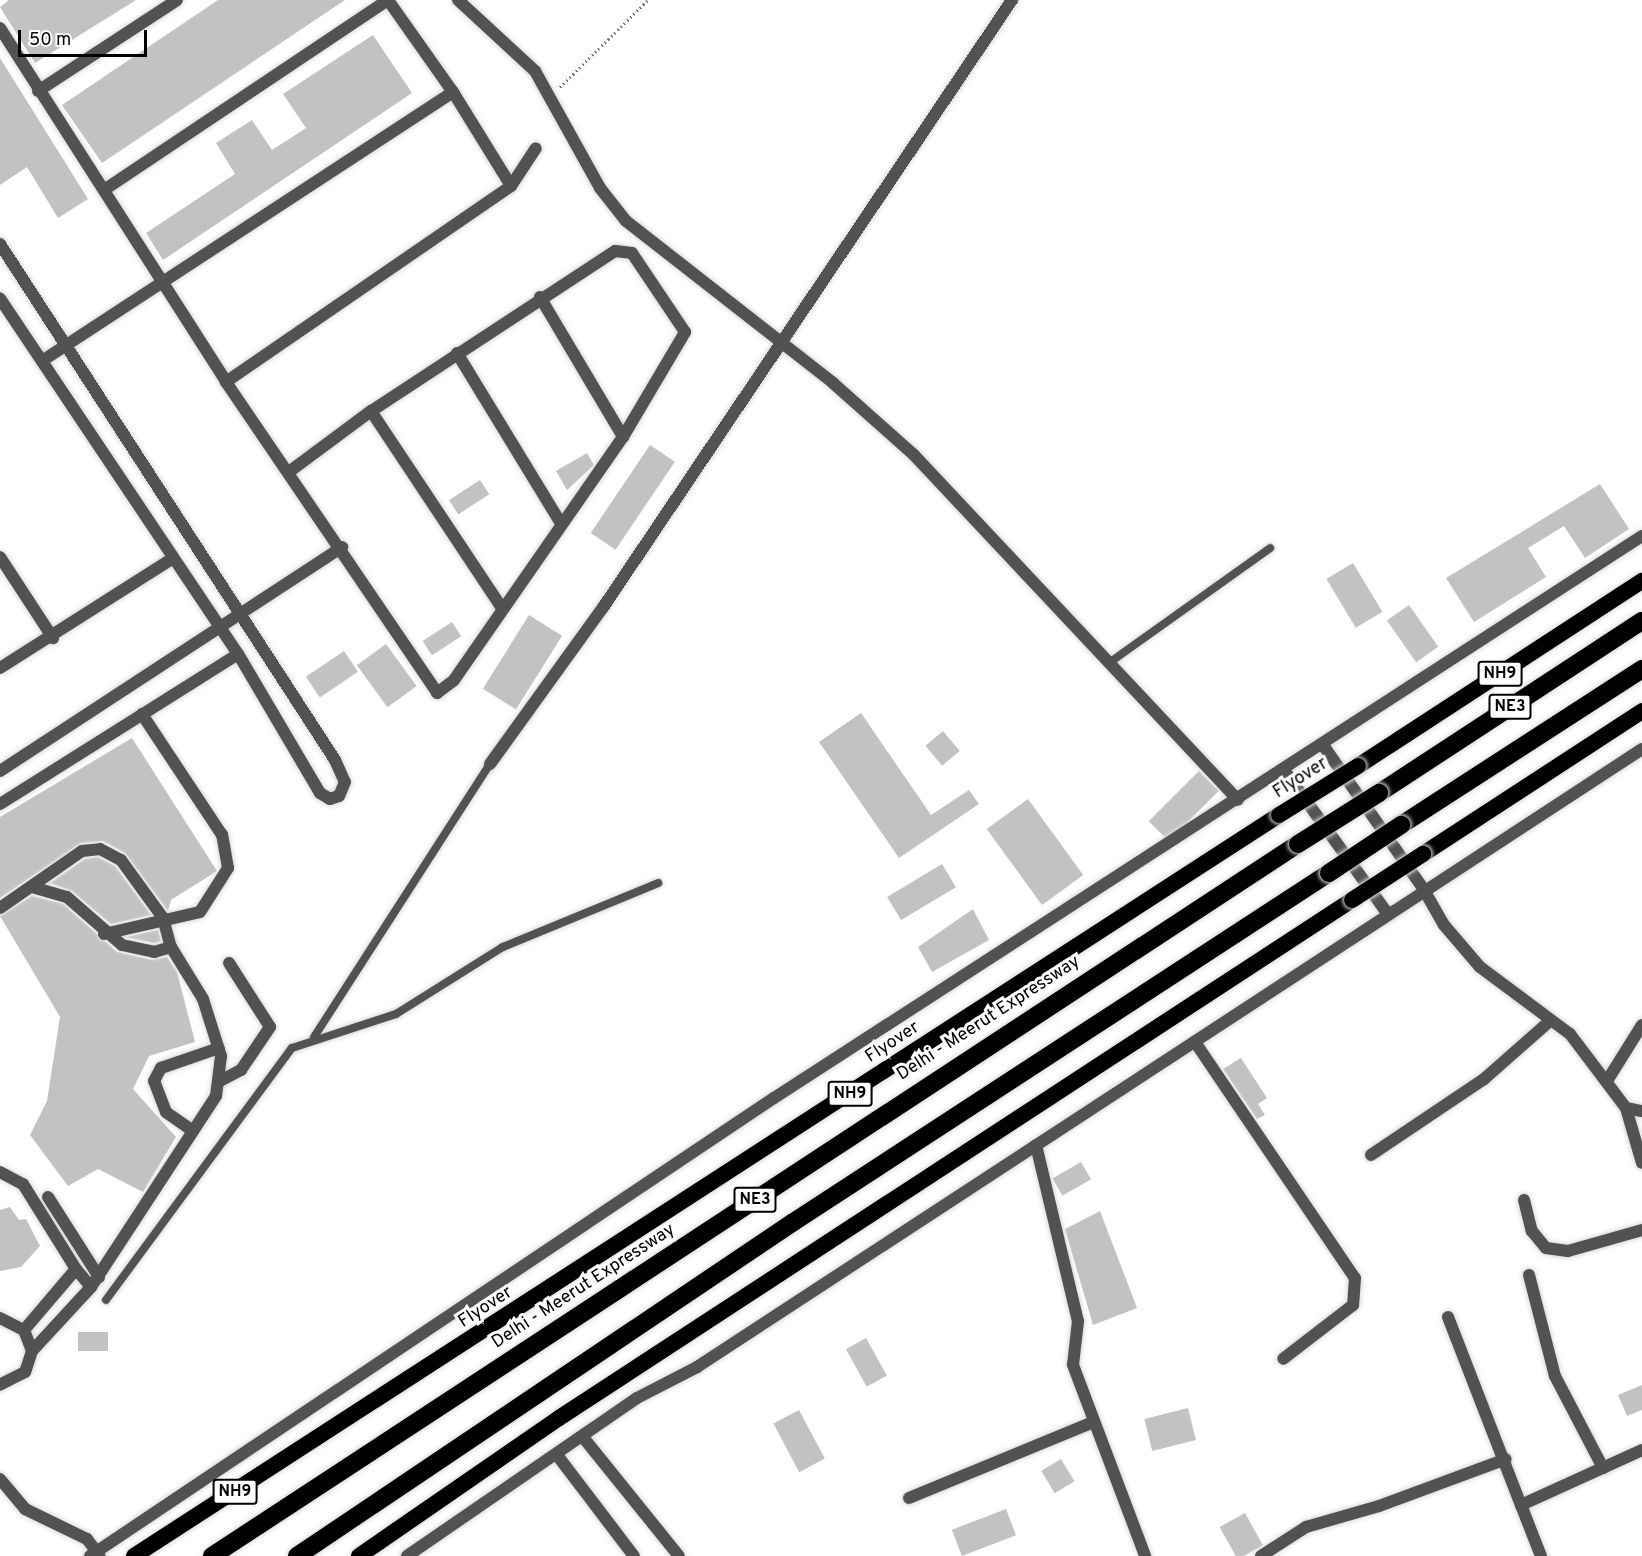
<!DOCTYPE html>
<style>
body{margin:0}
#map{position:relative;width:1642px;height:1556px;overflow:hidden;background:#fff;font-family:Overpass,sans-serif}
div>[style]{position:absolute}
[style*='--x']{left:calc(var(--x)*1px);top:calc(var(--y)*1px);width:calc(var(--w)*1px);rotate:calc(var(--a)*1deg)}
.building>*{inset:0;background:#c2c2c2;transform-origin:0 0}
.path>*{height:3px;margin-top:-1.5px;transform-origin:0;background:repeating-linear-gradient(90deg,#747474 0 1.5px,transparent 0 4.5px)}
.roads{filter:drop-shadow(0 0 2px #dbdbdb) drop-shadow(0 0 2px #dbdbdb)}
.service>*{height:8px;margin:-4px;padding:0 4px;transform-origin:4px;border-radius:4px;background:#525252}
.minor>*{height:12px;margin:-6px;padding:0 6px;transform-origin:6px;border-radius:6px;background:#525252}
.tertiary>*{height:12px;margin:-6px;padding:0 6px;transform-origin:6px;border-radius:6px;background:#525252}
.trunk>*{height:16px;margin:-8px;padding:0 8px;transform-origin:8px;border-radius:8px;background:#000}
.motorway>*{height:18px;margin:-9px;padding:0 9px;transform-origin:9px;border-radius:9px;background:#000}
.bridges{filter:drop-shadow(0 0 2px #dbdbdb) drop-shadow(0 0 2px #dbdbdb)}
.trunk-bridge>*{height:16px;margin:-8px;padding:0 8px;transform-origin:8px;border-radius:8px;background:#000}
.motorway-bridge>*{height:18px;margin:-9px;padding:0 9px;transform-origin:9px;border-radius:9px;background:#000}
span{translate:-50% -50%;white-space:nowrap;text-align:center;line-height:1.15;-webkit-text-stroke:6px #fff;paint-order:stroke}
.shield-label span{padding:2px 4px;background:#fff;border:2px solid;border-radius:4px;-webkit-text-stroke-width:0}
.shield-label{font-size:16px;color:#000;font-weight:700}
.street-label{font-size:18px;color:#000}
.scale{position:absolute;left:18px;top:30px;width:129px;height:27px;box-sizing:border-box;border:3px solid #000;border-top:0;padding-left:8px;font-size:18px;line-height:21px;white-space:nowrap;color:#000;-webkit-text-stroke:4px #fff;paint-order:stroke}
</style>
<div id="map">
<div class="building">
<div style="clip-path:polygon(9px 0,136px 0,35px 63px,0 7px)"></div>
<div style="clip-path:polygon(218px 0,345px 0,102px 163px,62px 105px)"></div>
<div style="clip-path:polygon(373px 35px,412px 93px,163px 260px,146px 233px,235px 174px,216px 143px,252px 120px,272px 150px,306px 128px,283px 94px)"></div>
<div style="clip-path:polygon(0 58px,88px 199px,58px 218px,27px 167px,0 185px)"></div>
<div style="left:650px;top:445px;width:30px;height:106px;rotate:34deg"></div>
<div style="clip-path:polygon(587px 453px,594px 465px,567px 490px,556px 471px)"></div>
<div style="left:480px;top:480px;width:17px;height:37px;rotate:57deg"></div>
<div style="clip-path:polygon(1600px 484px,1629px 529px,1585px 558px,1564px 526px,1528px 548px,1546px 577px,1474px 622px,1446px 578px)"></div>
<div style="left:1353px;top:563px;width:57px;height:31px;rotate:59deg"></div>
<div style="left:1409px;top:605px;width:51px;height:27px;rotate:55deg"></div>
<div style="left:529px;top:615px;width:39px;height:87px;rotate:32deg"></div>
<div style="left:452px;top:622px;width:17px;height:35px;rotate:57deg"></div>
<div style="left:386px;top:644px;width:52px;height:36px;rotate:54deg"></div>
<div style="left:344px;top:651px;width:25px;height:46px;rotate:56deg"></div>
<div style="clip-path:polygon(861px 713px,931px 815px,969px 790px,979px 804px,899px 858px,819px 742px)"></div>
<div style="left:943px;top:731px;width:26px;height:23px;rotate:50deg"></div>
<div style="clip-path:polygon(132px 738px,217px 871px,171px 900px,168px 911px,125px 853px,103px 841px,81px 843px,0 898px,0 817px)"></div>
<div style="left:1199px;top:771px;width:28px;height:71px;rotate:45deg"></div>
<div style="left:1028px;top:799px;width:94px;height:51px;rotate:54deg"></div>
<div style="clip-path:polygon(98px 857px,115px 866px,151px 915px,111px 924px,72px 891px,50px 883px,85px 859px)"></div>
<div style="left:942px;top:864px;width:27px;height:64px;rotate:59deg"></div>
<div style="clip-path:polygon(32px 896px,63px 904px,117px 952px,152px 960px,167px 957px,177px 972px,195px 1042px,149px 1056px,133px 1089px,176px 1137px,143px 1192px,98px 1169px,68px 1186px,30px 1135px,47px 1101px,60px 1017px,0 916px)"></div>
<div style="clip-path:polygon(973px 909px,989px 940px,932px 972px,918px 947px)"></div>
<div style="clip-path:polygon(158px 930px,161px 941px,154px 943px,126px 937px)"></div>
<div style="clip-path:polygon(1241px 1058px,1267px 1098px,1258px 1104px,1265px 1115px,1257px 1119px,1223px 1069px)"></div>
<div style="left:1081px;top:1162px;width:20px;height:33px;rotate:60deg"></div>
<div style="clip-path:polygon(10px 1207px,19px 1220px,26px 1219px,40px 1246px,21px 1267px,0 1271px,0 1210px)"></div>
<div style="clip-path:polygon(1100px 1211px,1137px 1308px,1093px 1325px,1065px 1229px)"></div>
<div style="left:78px;top:1332px;width:30px;height:19px"></div>
<div style="left:866px;top:1338px;width:43px;height:23px;rotate:61deg"></div>
<div style="clip-path:polygon(1642px 1385px,1642px 1410px,1627px 1416px,1618px 1395px)"></div>
<div style="left:1188px;top:1408px;width:33px;height:45px;rotate:76deg"></div>
<div style="left:799px;top:1410px;width:55px;height:29px;rotate:62deg"></div>
<div style="left:1061px;top:1459px;width:26px;height:23px;rotate:59deg"></div>
<div style="left:1006px;top:1509px;width:28px;height:58px;rotate:69deg"></div>
<div style="left:1245px;top:1513px;width:37px;height:29px;rotate:61deg"></div>
</div>
<div class="path">
<div style="--x:560;--y:87;--w:124;--a:-44.7"></div>
</div>
<div class="roads">
<div class="service">
<div style="--x:1109;--y:663;--w:198;--a:-35.5"></div>
<div style="--x:314;--y:1037;--w:325;--a:-57.2"></div>
<div style="--x:106;--y:1300;--w:313;--a:-53.6"></div>
<div style="--x:292;--y:1048;--w:109;--a:-18.1"></div>
<div style="--x:396;--y:1014;--w:126;--a:-32.1"></div>
<div style="--x:503;--y:947;--w:168;--a:-22.4"></div>
</div>
<div class="minor">
<div style="--x:458;--y:0;--w:105;--a:42.7"></div>
<div style="--x:535;--y:71;--w:134;--a:60.9"></div>
<div style="--x:600;--y:188;--w:42;--a:51.8"></div>
<div style="--x:626;--y:221;--w:263;--a:38"></div>
<div style="--x:833;--y:383;--w:108;--a:41.6"></div>
<div style="--x:914;--y:455;--w:473;--a:46.8"></div>
<div style="--x:0;--y:28;--w:420;--a:57.4"></div>
<div style="--x:226;--y:382;--w:376;--a:55.8"></div>
<div style="--x:437;--y:693;--w:21;--a:-37"></div>
<div style="--x:454;--y:680;--w:296;--a:-55.2"></div>
<div style="--x:623;--y:437;--w:122;--a:-59.4"></div>
<div style="--x:685;--y:332;--w:95;--a:-123.9"></div>
<div style="--x:632;--y:253;--w:17;--a:-173"></div>
<div style="--x:615;--y:251;--w:292;--a:146.7"></div>
<div style="--x:371;--y:411;--w:102;--a:143.4"></div>
<div style="--x:38;--y:91;--w:166;--a:-33.2"></div>
<div style="--x:511;--y:186;--w:45;--a:-56.7"></div>
<div style="--x:104;--y:190;--w:342;--a:-33.8"></div>
<div style="--x:388;--y:0;--w:113;--a:54.8"></div>
<div style="--x:453;--y:92;--w:110;--a:58.3"></div>
<div style="--x:511;--y:186;--w:346;--a:145.5"></div>
<div style="--x:0;--y:244;--w:615;--a:57.01"></div>
<div style="--x:335;--y:760;--w:24;--a:66"></div>
<div style="--x:345;--y:782;--w:15;--a:113"></div>
<div style="--x:339;--y:796;--w:9;--a:162"></div>
<div style="--x:330;--y:799;--w:12;--a:-149"></div>
<div style="--x:320;--y:793;--w:161;--a:-120.5"></div>
<div style="--x:238;--y:654;--w:428;--a:-123.8"></div>
<div style="--x:540;--y:297;--w:163;--a:59.3"></div>
<div style="--x:457;--y:353;--w:198;--a:58.6"></div>
<div style="--x:42;--y:361;--w:491;--a:-33.2"></div>
<div style="--x:371;--y:411;--w:237;--a:56.4"></div>
<div style="--x:0;--y:557;--w:97;--a:56.8"></div>
<div style="--x:0;--y:668;--w:205;--a:-32.4"></div>
<div style="--x:490;--y:764;--w:195;--a:-54.2"></div>
<div style="--x:604;--y:606;--w:731;--a:-56.05"></div>
<div style="--x:0;--y:771;--w:409;--a:-33.2"></div>
<div style="--x:0;--y:804;--w:281;--a:-32.2"></div>
<div style="--x:32;--y:887;--w:36;--a:16"></div>
<div style="--x:67;--y:897;--w:73;--a:41.1"></div>
<div style="--x:122;--y:945;--w:33;--a:12"></div>
<div style="--x:154;--y:952;--w:18;--a:-16"></div>
<div style="--x:1424;--y:890;--w:40;--a:60.3"></div>
<div style="--x:1444;--y:925;--w:55;--a:49.4"></div>
<div style="--x:1480;--y:967;--w:112;--a:36.7"></div>
<div style="--x:1570;--y:1034;--w:93;--a:52.9"></div>
<div style="--x:1626;--y:1108;--w:57;--a:73.8"></div>
<div style="--x:0;--y:908;--w:100;--a:-34.8"></div>
<div style="--x:82;--y:851;--w:18;--a:-6"></div>
<div style="--x:100;--y:849;--w:24;--a:28"></div>
<div style="--x:121;--y:860;--w:72;--a:54.1"></div>
<div style="--x:163;--y:918;--w:30;--a:75"></div>
<div style="--x:171;--y:947;--w:61;--a:58.4"></div>
<div style="--x:203;--y:999;--w:60;--a:72.5"></div>
<div style="--x:221;--y:1056;--w:40;--a:97.1"></div>
<div style="--x:216;--y:1096;--w:228;--a:123.2"></div>
<div style="--x:104;--y:934;--w:98;--a:-12.9"></div>
<div style="--x:200;--y:912;--w:52;--a:-57.5"></div>
<div style="--x:228;--y:868;--w:34;--a:-100"></div>
<div style="--x:222;--y:835;--w:145;--a:-123.5"></div>
<div style="--x:1195;--y:1042;--w:285;--a:55.9"></div>
<div style="--x:1355;--y:1278;--w:27;--a:94"></div>
<div style="--x:1353;--y:1305;--w:88;--a:142.4"></div>
<div style="--x:220;--y:1081;--w:24;--a:-28"></div>
<div style="--x:241;--y:1070;--w:52;--a:-56"></div>
<div style="--x:270;--y:1027;--w:76;--a:-122.6"></div>
<div style="--x:1607;--y:1081;--w:66;--a:-58"></div>
<div style="--x:1626;--y:1108;--w:16;--a:11"></div>
<div style="--x:193;--y:1131;--w:33;--a:-145"></div>
<div style="--x:166;--y:1112;--w:33;--a:-111"></div>
<div style="--x:154;--y:1081;--w:15;--a:-62"></div>
<div style="--x:161;--y:1068;--w:61;--a:-19"></div>
<div style="--x:1036;--y:1145;--w:181;--a:76.6"></div>
<div style="--x:1078;--y:1321;--w:44;--a:96.5"></div>
<div style="--x:1073;--y:1365;--w:204;--a:69.3"></div>
<div style="--x:1371;--y:1155;--w:136;--a:-33.9"></div>
<div style="--x:1484;--y:1079;--w:89;--a:-41.4"></div>
<div style="--x:0;--y:1172;--w:26;--a:28"></div>
<div style="--x:23;--y:1184;--w:100;--a:58.1"></div>
<div style="--x:76;--y:1269;--w:80;--a:130.4"></div>
<div style="--x:48;--y:1197;--w:95;--a:57.5"></div>
<div style="--x:1524;--y:1200;--w:32;--a:76"></div>
<div style="--x:1532;--y:1231;--w:22;--a:51"></div>
<div style="--x:1546;--y:1248;--w:22;--a:8"></div>
<div style="--x:1568;--y:1251;--w:77;--a:-15.8"></div>
<div style="--x:1529;--y:1275;--w:104;--a:75.6"></div>
<div style="--x:1555;--y:1376;--w:104;--a:62.4"></div>
<div style="--x:1448;--y:1317;--w:202;--a:68.8"></div>
<div style="--x:1521;--y:1505;--w:133;--a:-24.4"></div>
<div style="--x:0;--y:1318;--w:27;--a:27"></div>
<div style="--x:24;--y:1330;--w:22;--a:69"></div>
<div style="--x:32;--y:1351;--w:22;--a:108"></div>
<div style="--x:25;--y:1372;--w:28;--a:153"></div>
<div style="--x:32;--y:1351;--w:87;--a:-47.3"></div>
<div style="--x:91;--y:1287;--w:23;--a:-130"></div>
<div style="--x:0;--y:1479;--w:39;--a:50"></div>
<div style="--x:25;--y:1509;--w:69;--a:25.8"></div>
<div style="--x:87;--y:1539;--w:21;--a:53"></div>
<div style="--x:909;--y:1498;--w:199;--a:-22.4"></div>
<div style="--x:1521;--y:1505;--w:55;--a:68.6"></div>
<div style="--x:1261;--y:1556;--w:54;--a:-32.8"></div>
<div style="--x:1306;--y:1527;--w:76;--a:-16"></div>
<div style="--x:1379;--y:1506;--w:135;--a:-20.3"></div>
</div>
<div class="tertiary">
<div style="--x:1323;--y:745;--w:177;--a:55.1"></div>
<div style="--x:1284;--y:770;--w:178;--a:54.2"></div>
<div style="--x:582;--y:1436;--w:154;--a:51.1"></div>
<div style="--x:557;--y:1455;--w:127;--a:52.7"></div>
<div style="--x:90;--y:1556;--w:823;--a:-33.81"></div>
<div style="--x:774;--y:1098;--w:1034;--a:-32.92"></div>
<div style="--x:407;--y:1556;--w:279;--a:-34.5"></div>
<div style="--x:637;--y:1398;--w:68;--a:-27.3"></div>
<div style="--x:697;--y:1367;--w:1129;--a:-33.18"></div>
</div>
<div class="trunk">
<div style="--x:1358;--y:766;--w:339;--a:-33.1"></div>
<div style="--x:1423;--y:854;--w:262;--a:-33.1"></div>
<div style="--x:134;--y:1556;--w:1364;--a:-32.91"></div>
<div style="--x:359;--y:1556;--w:243;--a:-34.6"></div>
<div style="--x:559;--y:1418;--w:947;--a:-33.15"></div>
</div>
<div class="motorway">
<div style="--x:1379;--y:793;--w:314;--a:-33.2"></div>
<div style="--x:1401;--y:825;--w:287;--a:-32.9"></div>
<div style="--x:212;--y:1556;--w:1299;--a:-33.25"></div>
<div style="--x:297;--y:1556;--w:597;--a:-33.93"></div>
<div style="--x:792;--y:1223;--w:641;--a:-33.1"></div>
</div>
</div>
<div class="bridges">
<div class="trunk-bridge">
<div style="--x:1279;--y:815;--w:93;--a:-31.8"></div>
<div style="--x:1352;--y:900;--w:85;--a:-32.9"></div>
</div>
<div class="motorway-bridge">
<div style="--x:1298;--y:844;--w:96;--a:-32.2"></div>
<div style="--x:1329;--y:873;--w:87;--a:-33.7"></div>
</div>
</div>
<div class="shield-label">
<span style="left:1500px;top:674px">NH9</span>
<span style="left:1510px;top:707px">NE3</span>
<span style="left:850px;top:1094px">NH9</span>
<span style="left:755px;top:1200px">NE3</span>
<span style="left:235px;top:1492px">NH9</span>
</div>
<div class="street-label">
<span style="left:1301px;top:779px;rotate:-32deg">Flyover</span>
<span style="left:989px;top:1019px;rotate:-33deg">Delhi - Meerut Expressway</span>
<span style="left:893px;top:1043px;rotate:-33deg">Flyover</span>
<span style="left:584px;top:1287px;rotate:-33deg">Delhi - Meerut Expressway</span>
<span style="left:486px;top:1308px;rotate:-33deg">Flyover</span>
</div>
<div class="scale">50 m</div>
</div>
